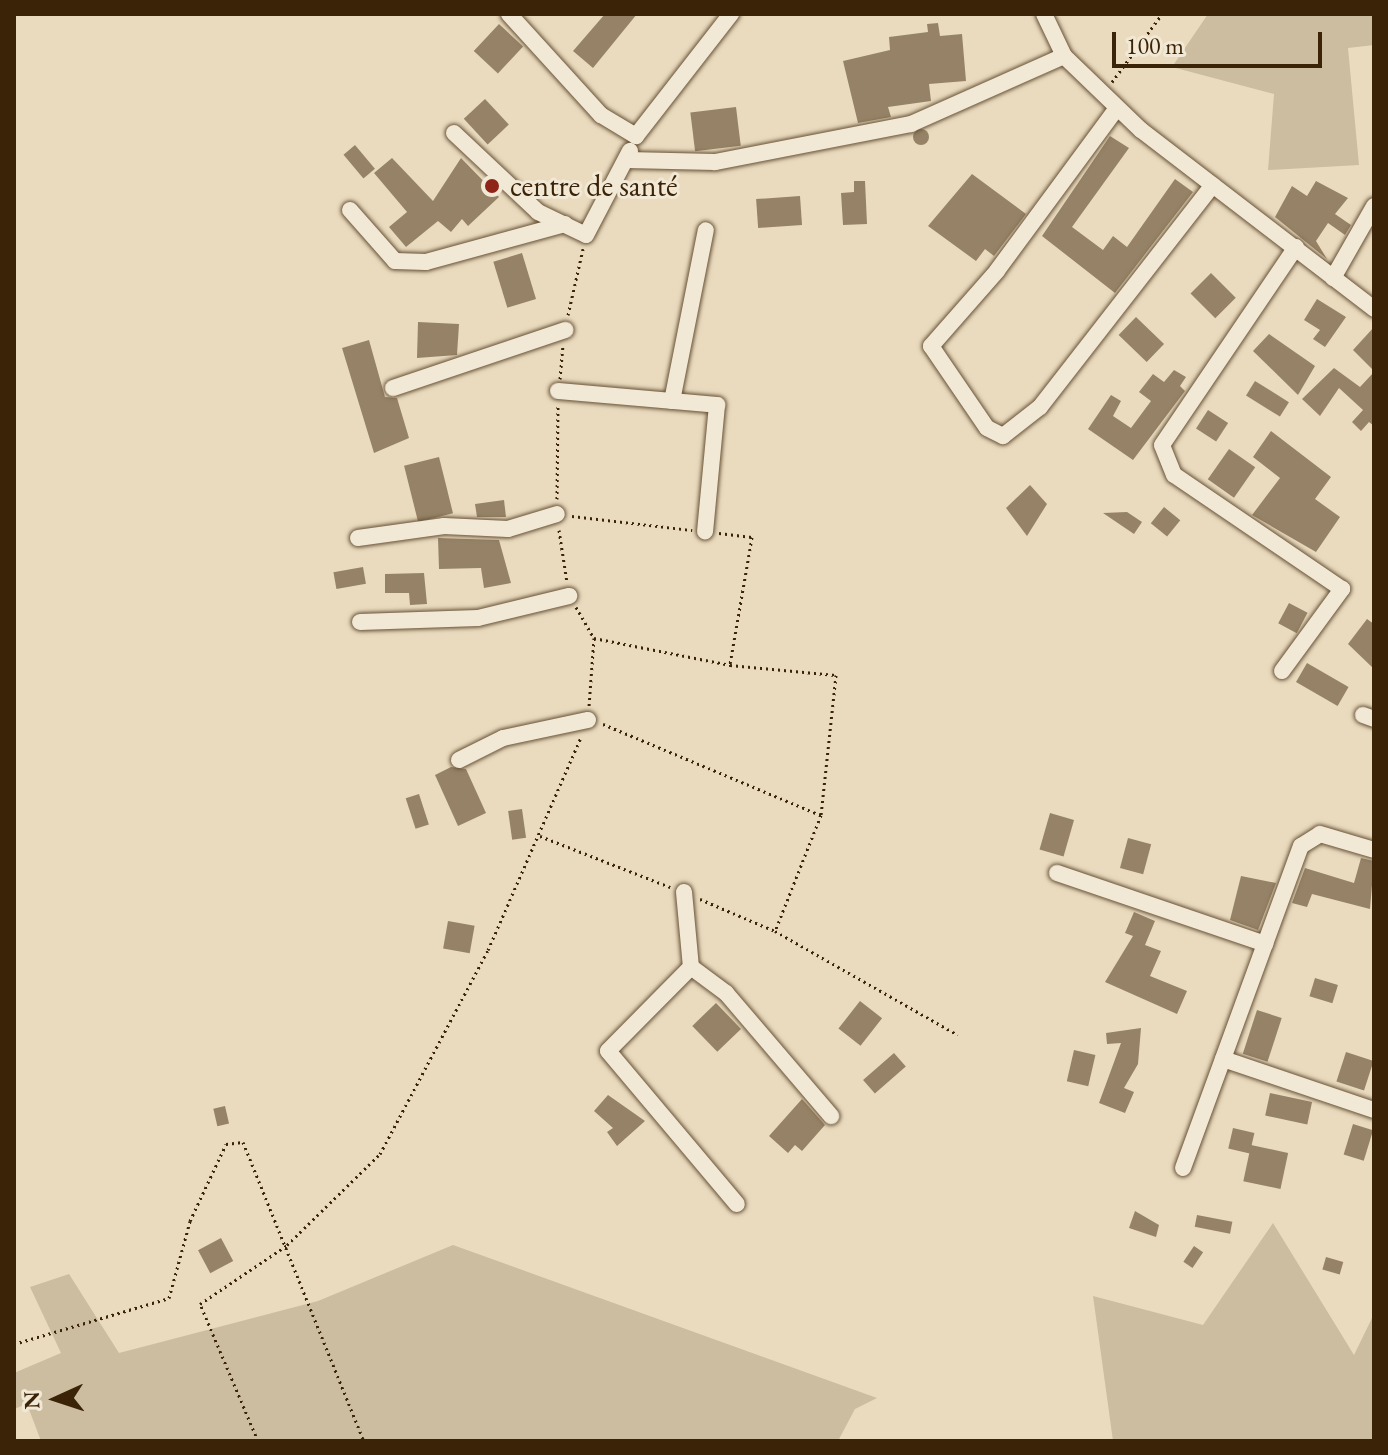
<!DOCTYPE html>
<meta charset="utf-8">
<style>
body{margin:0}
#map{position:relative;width:1388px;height:1455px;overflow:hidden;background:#eadbbf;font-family:"EB Garamond",serif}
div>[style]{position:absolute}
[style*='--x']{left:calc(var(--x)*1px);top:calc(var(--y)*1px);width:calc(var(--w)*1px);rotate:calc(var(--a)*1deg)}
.green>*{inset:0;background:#ccbca0}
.building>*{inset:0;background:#968367;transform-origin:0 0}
.round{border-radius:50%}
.path>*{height:3px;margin-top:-1.5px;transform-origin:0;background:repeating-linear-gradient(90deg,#3b2307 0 2px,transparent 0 6px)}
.roads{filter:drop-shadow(0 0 2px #675135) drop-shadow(0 0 2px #675135)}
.minor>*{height:16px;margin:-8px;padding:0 8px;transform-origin:8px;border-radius:8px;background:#f1e8d5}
.dots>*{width:22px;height:22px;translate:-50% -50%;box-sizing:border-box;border:4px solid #f1e8d5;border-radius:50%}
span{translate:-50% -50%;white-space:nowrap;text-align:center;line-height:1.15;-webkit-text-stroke:6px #f1e8d5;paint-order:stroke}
.poi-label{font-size:30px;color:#3b2307}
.left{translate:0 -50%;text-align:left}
.frame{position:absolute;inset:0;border:16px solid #3b2307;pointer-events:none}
.north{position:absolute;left:16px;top:1359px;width:80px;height:80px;-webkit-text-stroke:6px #f1e8d5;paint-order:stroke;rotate:267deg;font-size:22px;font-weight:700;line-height:32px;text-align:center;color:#3b2307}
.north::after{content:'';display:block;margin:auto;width:28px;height:36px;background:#3b2307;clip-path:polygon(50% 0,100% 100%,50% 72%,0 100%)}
.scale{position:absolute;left:1112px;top:32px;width:210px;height:36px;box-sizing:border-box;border:4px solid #3b2307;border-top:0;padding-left:10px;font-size:24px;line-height:28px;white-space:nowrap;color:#3b2307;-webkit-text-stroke:6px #f1e8d5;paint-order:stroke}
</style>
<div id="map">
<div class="green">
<div style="clip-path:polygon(1208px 14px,1374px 14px,1374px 45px,1348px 48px,1359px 165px,1268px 170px,1274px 94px,1172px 67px)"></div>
<div style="clip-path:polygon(1273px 1223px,1354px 1355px,1374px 1314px,1374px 1441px,1113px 1441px,1093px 1296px,1203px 1325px)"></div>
<div style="clip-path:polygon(453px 1245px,877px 1398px,855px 1409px,838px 1441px,41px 1441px,27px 1404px,14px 1409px,14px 1373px,61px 1353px,30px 1287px,69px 1274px,119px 1353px,318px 1301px)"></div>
</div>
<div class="building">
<div style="clip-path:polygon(605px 14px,637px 14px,593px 68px,573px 51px)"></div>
<div style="clip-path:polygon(938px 23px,940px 36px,962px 34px,966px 81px,929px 84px,931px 101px,888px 107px,891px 117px,858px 123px,843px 61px,890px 50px,889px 37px,928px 32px,927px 24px)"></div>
<div style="left:499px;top:24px;width:33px;height:37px;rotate:43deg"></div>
<div style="left:485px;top:99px;width:35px;height:29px;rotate:47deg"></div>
<div style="left:736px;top:107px;width:39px;height:46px;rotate:83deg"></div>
<div class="round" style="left:913px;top:129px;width:16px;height:16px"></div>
<div style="clip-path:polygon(1110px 136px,1129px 148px,1072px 227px,1103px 250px,1113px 236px,1127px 247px,1175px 179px,1193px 192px,1115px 293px,1042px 236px)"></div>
<div style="left:355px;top:145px;width:31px;height:15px;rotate:50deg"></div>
<div style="clip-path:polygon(392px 158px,433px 201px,461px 158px,499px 197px,468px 226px,462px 219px,451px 232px,438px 221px,406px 247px,389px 227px,407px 212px,374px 173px)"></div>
<div style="clip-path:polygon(972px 174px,1026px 214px,994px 256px,985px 249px,976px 261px,928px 226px)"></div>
<div style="clip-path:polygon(854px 181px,865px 181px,867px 224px,843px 225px,841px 193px,854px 192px)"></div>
<div style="clip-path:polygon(1316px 181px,1348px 198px,1335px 214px,1351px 225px,1345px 235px,1328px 223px,1316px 241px,1327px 259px,1275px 217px,1292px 186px,1307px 196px)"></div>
<div style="left:800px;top:196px;width:29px;height:44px;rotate:86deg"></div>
<div style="left:522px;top:253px;width:48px;height:30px;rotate:73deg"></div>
<div style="left:1211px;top:273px;width:35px;height:29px;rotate:45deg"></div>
<div style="clip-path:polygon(1317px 299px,1346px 317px,1325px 347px,1313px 339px,1320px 330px,1304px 320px)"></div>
<div style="left:1136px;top:317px;width:39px;height:25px;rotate:44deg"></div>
<div style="clip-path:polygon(418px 322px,459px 324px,457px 355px,417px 358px)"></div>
<div style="clip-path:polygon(1374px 327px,1374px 371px,1353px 350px)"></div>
<div style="clip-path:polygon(1269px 334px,1315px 366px,1298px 395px,1253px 351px)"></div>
<div style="clip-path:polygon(369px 340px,385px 397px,397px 398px,409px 438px,374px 453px,342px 348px)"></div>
<div style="clip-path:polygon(1334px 368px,1360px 387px,1374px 372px,1374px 426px,1369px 422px,1361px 431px,1352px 422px,1363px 410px,1339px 388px,1320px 416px,1302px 399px)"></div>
<div style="clip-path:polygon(1174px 370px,1186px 377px,1180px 386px,1185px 391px,1133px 460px,1088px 429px,1111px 395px,1121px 401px,1113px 416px,1131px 428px,1151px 401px,1139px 392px,1153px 374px,1164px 382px)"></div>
<div style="left:1255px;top:381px;width:40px;height:17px;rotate:32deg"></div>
<div style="left:1208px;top:410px;width:24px;height:22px;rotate:33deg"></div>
<div style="clip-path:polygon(1271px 431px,1331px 477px,1315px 499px,1340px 517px,1316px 552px,1252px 515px,1280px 478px,1253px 457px)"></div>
<div style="left:1229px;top:449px;width:32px;height:37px;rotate:35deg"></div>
<div style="left:439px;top:457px;width:58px;height:36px;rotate:76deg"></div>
<div style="clip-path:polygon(1030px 485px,1047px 504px,1027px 536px,1006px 508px)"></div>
<div style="clip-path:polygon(504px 500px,506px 517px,477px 517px,475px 504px)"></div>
<div style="left:1164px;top:507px;width:21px;height:21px;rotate:39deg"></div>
<div style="clip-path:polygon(1127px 512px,1142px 522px,1134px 534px,1103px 513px)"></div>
<div style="clip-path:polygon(438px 538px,499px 540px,511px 583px,484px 588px,481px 568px,439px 569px)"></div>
<div style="left:363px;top:567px;width:17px;height:30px;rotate:80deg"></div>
<div style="clip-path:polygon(424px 573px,427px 604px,410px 605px,409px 593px,385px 593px,385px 574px)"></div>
<div style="left:1289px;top:603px;width:21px;height:23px;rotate:28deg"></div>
<div style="clip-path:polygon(1367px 619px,1374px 624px,1374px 669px,1348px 644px)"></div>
<div style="left:1307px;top:663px;width:48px;height:22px;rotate:30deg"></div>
<div style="clip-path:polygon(451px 767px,466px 769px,486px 813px,458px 826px,435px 775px)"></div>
<div style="left:419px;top:794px;width:32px;height:14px;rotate:72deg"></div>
<div style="left:522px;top:809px;width:29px;height:14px;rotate:82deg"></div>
<div style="left:1050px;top:813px;width:25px;height:38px;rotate:16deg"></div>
<div style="left:1128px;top:838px;width:24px;height:31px;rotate:15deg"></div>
<div style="clip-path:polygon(1361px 858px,1374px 861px,1370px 909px,1312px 894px,1307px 907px,1292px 903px,1305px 868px,1354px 883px)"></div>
<div style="clip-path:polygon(1241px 876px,1276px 883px,1258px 930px,1230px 920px)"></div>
<div style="clip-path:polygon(1134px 912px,1155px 921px,1145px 945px,1161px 951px,1150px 976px,1187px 991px,1177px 1014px,1105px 982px,1133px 936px,1125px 933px)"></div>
<div style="left:448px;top:921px;width:27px;height:28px;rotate:10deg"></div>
<div style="left:1315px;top:978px;width:24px;height:19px;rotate:17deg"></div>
<div style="left:860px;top:1001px;width:28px;height:35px;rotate:38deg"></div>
<div style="left:716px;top:1003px;width:36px;height:33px;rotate:46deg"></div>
<div style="left:1257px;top:1010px;width:26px;height:46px;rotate:18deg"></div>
<div style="clip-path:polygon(1141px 1028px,1138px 1064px,1124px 1088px,1134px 1092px,1125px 1113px,1099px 1103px,1121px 1043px,1107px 1044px,1106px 1033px)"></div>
<div style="left:1074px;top:1050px;width:22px;height:32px;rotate:13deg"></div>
<div style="left:1346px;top:1052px;width:29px;height:31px;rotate:18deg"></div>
<div style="left:894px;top:1053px;width:18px;height:41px;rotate:49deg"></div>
<div style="left:1270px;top:1093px;width:43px;height:23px;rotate:12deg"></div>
<div style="clip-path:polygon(608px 1095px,645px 1121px,617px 1146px,607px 1132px,613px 1128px,594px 1111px)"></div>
<div style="clip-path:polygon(802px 1099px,825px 1125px,802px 1151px,795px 1145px,788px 1153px,769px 1136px)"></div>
<div style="left:225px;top:1106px;width:18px;height:12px;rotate:77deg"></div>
<div style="left:1353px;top:1124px;width:21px;height:32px;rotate:17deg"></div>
<div style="left:1233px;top:1128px;width:22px;height:21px;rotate:13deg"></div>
<div style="left:1251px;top:1145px;width:38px;height:37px;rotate:12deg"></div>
<div style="clip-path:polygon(1135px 1211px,1159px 1225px,1156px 1237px,1129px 1228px)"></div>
<div style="left:1197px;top:1215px;width:36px;height:12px;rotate:11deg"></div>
<div style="left:221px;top:1238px;width:26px;height:26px;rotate:62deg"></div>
<div style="left:1194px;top:1246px;width:11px;height:19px;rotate:34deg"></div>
<div style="left:1326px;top:1257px;width:18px;height:13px;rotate:16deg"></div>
</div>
<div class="path">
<div style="--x:1112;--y:82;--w:84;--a:-53.7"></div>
<div style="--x:568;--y:315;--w:68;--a:-77.2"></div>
<div style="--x:560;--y:379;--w:32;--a:-85"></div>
<div style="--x:557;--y:499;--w:93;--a:-89.4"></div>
<div style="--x:572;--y:516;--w:121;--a:6.7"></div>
<div style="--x:559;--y:530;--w:53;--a:81.3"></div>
<div style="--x:719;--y:533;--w:33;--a:7"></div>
<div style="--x:752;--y:537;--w:130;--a:99.8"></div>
<div style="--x:730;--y:665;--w:106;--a:5.4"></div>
<div style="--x:836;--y:675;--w:141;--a:96.1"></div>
<div style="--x:576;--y:607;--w:36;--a:60"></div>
<div style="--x:594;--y:638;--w:68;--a:94.2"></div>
<div style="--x:594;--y:638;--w:139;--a:11.2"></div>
<div style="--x:603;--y:724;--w:236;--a:22.7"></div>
<div style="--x:821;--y:815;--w:125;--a:111.6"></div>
<div style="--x:540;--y:836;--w:140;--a:21.4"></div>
<div style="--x:700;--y:899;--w:82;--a:23.1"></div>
<div style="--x:775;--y:931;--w:210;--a:29.6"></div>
<div style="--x:14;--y:1344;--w:162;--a:-16.5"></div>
<div style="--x:169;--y:1298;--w:80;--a:-74.7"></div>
<div style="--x:190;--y:1221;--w:85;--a:-64.9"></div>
<div style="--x:226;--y:1144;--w:17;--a:-7"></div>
<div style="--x:243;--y:1142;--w:323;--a:68"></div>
<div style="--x:258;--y:1441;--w:149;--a:-112.9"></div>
<div style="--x:200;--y:1304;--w:105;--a:-34.1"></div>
<div style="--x:287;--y:1245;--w:130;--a:-44.4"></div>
<div style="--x:380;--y:1154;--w:231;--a:-62.1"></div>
<div style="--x:488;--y:950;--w:232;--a:-66.4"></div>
</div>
<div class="roads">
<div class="minor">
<div style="--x:509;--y:14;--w:137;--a:47.7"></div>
<div style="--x:601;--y:115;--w:41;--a:31"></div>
<div style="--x:636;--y:136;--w:155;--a:-52.1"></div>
<div style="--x:1044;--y:14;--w:47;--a:64.5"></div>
<div style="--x:1064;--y:56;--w:107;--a:43.9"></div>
<div style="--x:1141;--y:130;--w:294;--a:37.5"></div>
<div style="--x:1117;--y:108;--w:202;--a:126.4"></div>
<div style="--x:997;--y:271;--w:100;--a:131.3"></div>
<div style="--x:931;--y:346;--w:99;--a:55.7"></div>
<div style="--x:987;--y:428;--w:18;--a:27"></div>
<div style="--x:1003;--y:436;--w:47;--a:-38.1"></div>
<div style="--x:1040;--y:407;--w:281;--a:-52.1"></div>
<div style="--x:454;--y:133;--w:115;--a:43.2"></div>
<div style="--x:538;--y:212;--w:53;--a:25.6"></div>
<div style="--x:586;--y:235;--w:95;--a:-62.4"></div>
<div style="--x:627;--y:160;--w:88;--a:1.3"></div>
<div style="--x:715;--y:162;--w:200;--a:-11"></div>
<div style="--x:911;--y:124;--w:167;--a:-24"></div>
<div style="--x:350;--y:210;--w:68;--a:48.6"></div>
<div style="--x:395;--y:261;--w:31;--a:2"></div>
<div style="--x:426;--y:262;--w:144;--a:-15.3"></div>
<div style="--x:1333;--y:278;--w:83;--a:-60.3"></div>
<div style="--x:393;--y:388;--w:182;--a:-18.6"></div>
<div style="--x:558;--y:391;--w:160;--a:5"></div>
<div style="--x:717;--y:405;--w:127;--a:95.4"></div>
<div style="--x:672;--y:401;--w:174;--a:-78.8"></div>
<div style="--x:358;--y:538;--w:87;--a:-7.9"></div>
<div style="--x:444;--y:526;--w:64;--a:2.7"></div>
<div style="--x:508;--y:529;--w:51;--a:-17"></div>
<div style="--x:360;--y:622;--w:118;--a:-1.9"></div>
<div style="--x:478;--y:618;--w:94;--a:-13.6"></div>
<div style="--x:1282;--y:671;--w:102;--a:-53.8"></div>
<div style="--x:1342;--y:589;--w:203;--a:-145.8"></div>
<div style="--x:1174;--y:475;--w:32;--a:-112"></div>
<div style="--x:1162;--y:445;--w:239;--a:-55.9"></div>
<div style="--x:1363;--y:715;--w:12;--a:20"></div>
<div style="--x:459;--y:760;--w:49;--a:-26.6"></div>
<div style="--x:503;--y:738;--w:87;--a:-12"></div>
<div style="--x:1057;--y:873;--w:220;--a:18.8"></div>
<div style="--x:684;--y:892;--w:75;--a:84.7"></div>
<div style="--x:691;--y:967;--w:118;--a:134.7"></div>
<div style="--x:608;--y:1051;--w:200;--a:49.9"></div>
<div style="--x:691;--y:967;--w:44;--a:36.6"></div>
<div style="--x:726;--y:993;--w:162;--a:49.5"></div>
<div style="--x:1223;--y:1059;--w:159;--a:18.7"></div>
<div style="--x:1183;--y:1168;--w:343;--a:-69.9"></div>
<div style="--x:1301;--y:846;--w:22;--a:-32"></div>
<div style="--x:1320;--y:834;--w:56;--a:16.5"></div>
</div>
</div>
<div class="dots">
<div style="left:492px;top:186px;background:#8f2418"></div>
</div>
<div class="poi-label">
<span class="left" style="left:510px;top:186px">centre de santé</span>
</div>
<div class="frame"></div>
<div class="north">N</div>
<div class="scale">100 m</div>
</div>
